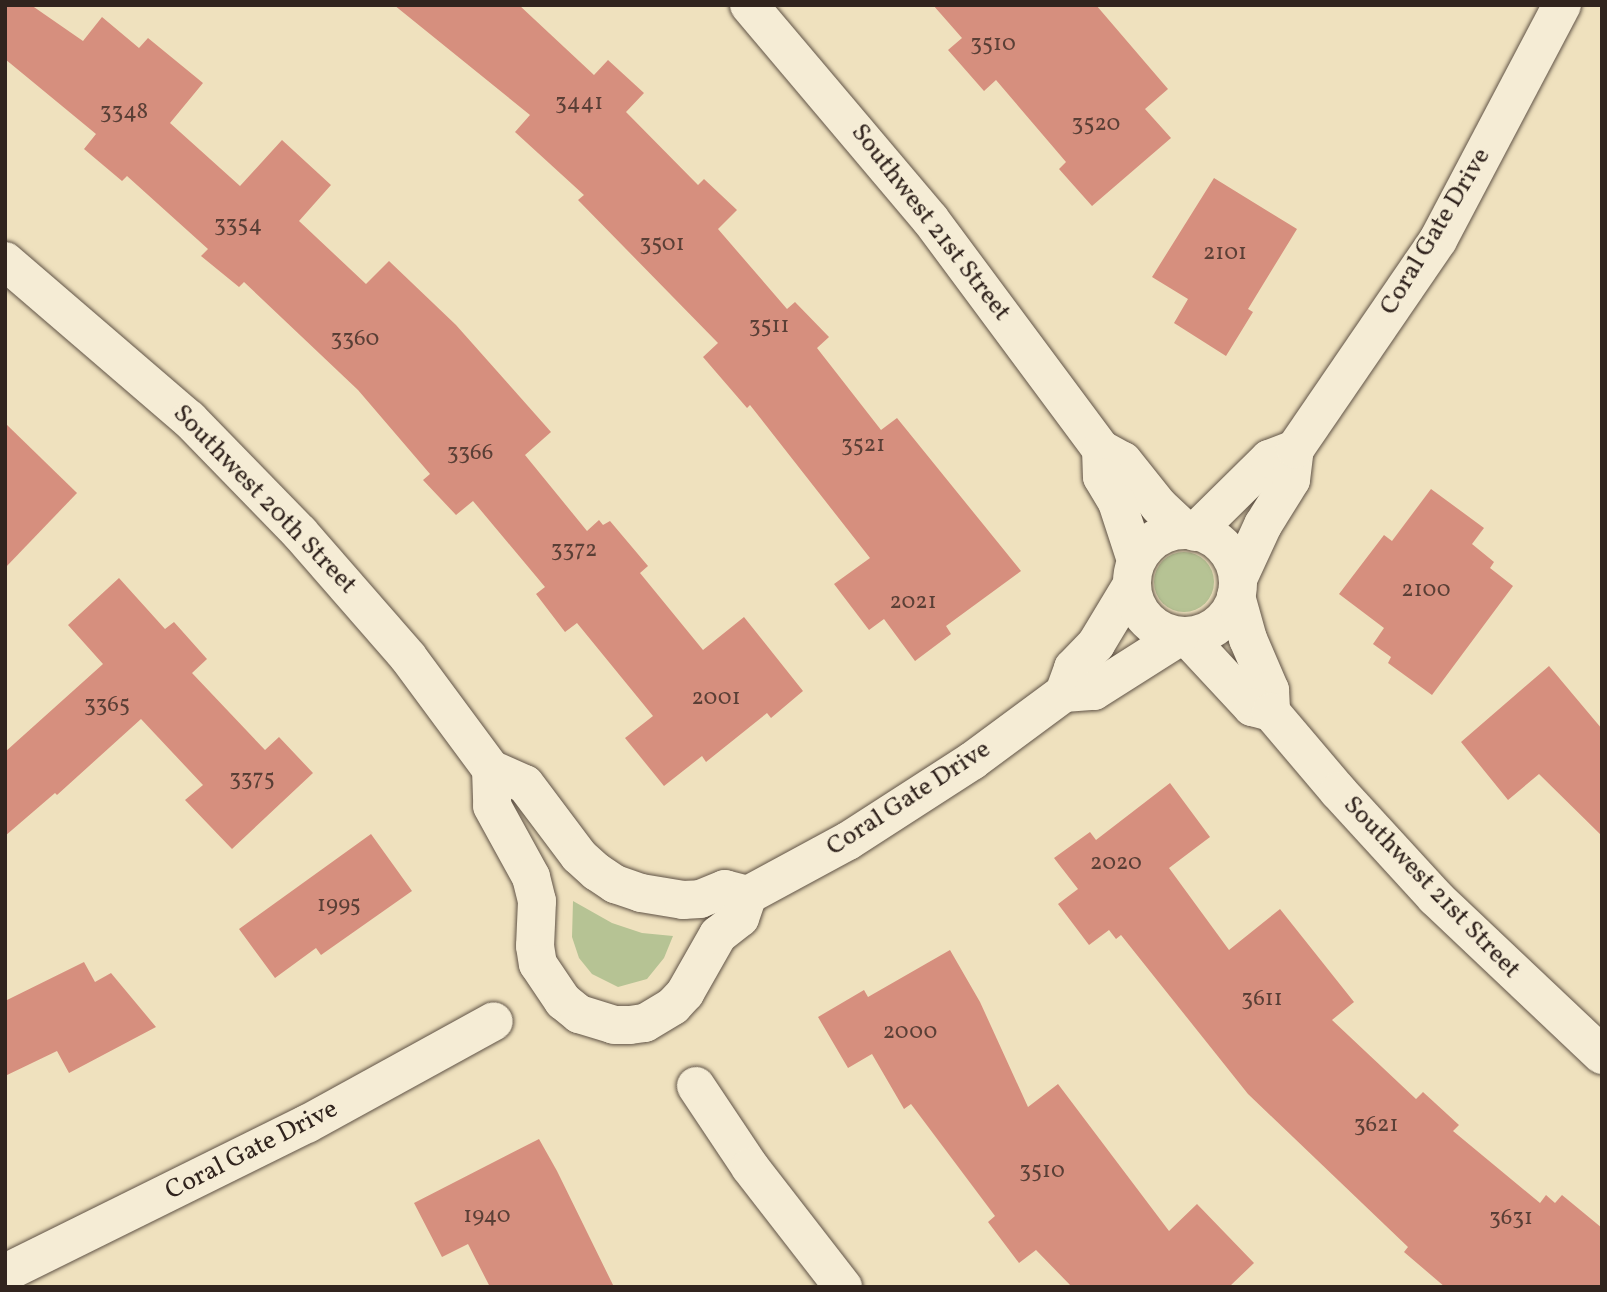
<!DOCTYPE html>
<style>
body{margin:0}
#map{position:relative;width:1607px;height:1292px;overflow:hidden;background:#efe1be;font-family:Vollkorn,serif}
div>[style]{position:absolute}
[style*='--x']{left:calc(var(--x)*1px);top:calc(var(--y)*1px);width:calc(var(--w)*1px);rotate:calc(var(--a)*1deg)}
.green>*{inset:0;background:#b6c394}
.round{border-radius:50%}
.building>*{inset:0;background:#d68f7e}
.roads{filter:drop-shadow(0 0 2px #605346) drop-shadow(0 0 2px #605346)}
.minor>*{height:38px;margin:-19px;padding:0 19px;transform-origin:19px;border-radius:19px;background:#f5ecd5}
.minor>.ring{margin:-19px;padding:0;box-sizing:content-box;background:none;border:38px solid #f5ecd5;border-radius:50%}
span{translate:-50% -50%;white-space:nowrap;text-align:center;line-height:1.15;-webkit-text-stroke:5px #f5ecd5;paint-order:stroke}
.number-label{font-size:23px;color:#5a3f36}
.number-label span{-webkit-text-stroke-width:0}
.street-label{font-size:26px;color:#31241e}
.frame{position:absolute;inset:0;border:7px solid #31241e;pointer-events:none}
</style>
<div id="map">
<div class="green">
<div class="round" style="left:1154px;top:552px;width:60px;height:60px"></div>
<div style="clip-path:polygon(573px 901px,612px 923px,642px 933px,673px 936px,664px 958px,647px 979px,618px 987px,592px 974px,579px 958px,572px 937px)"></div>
</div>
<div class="building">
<div style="clip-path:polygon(5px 5px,31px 5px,83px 41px,102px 17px,139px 48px,148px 38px,203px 83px,170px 123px,240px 186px,282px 140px,331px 185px,299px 221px,366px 284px,389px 261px,456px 325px,551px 432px,525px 455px,587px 531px,599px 520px,603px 525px,610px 521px,648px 566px,640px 573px,703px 650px,744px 617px,803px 691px,771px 718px,767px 713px,706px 762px,702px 756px,664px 786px,625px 738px,653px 716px,577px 623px,565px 632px,536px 594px,545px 587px,473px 501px,456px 515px,423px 480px,430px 474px,358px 390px,244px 282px,239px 287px,201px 256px,208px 249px,127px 176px,122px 181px,84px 149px,96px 134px,5px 59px)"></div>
<div style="clip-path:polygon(394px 5px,519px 5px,594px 75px,608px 60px,644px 93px,626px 112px,698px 185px,704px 179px,737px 210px,718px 229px,787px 309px,795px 302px,829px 337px,817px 348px,881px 430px,897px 418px,1021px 571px,946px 626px,951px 634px,915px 661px,884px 619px,869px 630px,834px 584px,870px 558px,750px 405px,747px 408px,703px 357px,718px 343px,578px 200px,584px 195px,515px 132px,530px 115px)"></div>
<div style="clip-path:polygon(933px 5px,1096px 5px,1168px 89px,1145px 109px,1171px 138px,1092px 206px,1059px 169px,1066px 162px,996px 80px,984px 91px,948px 50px,962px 38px)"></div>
<div style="clip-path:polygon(1214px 178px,1297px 229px,1248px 309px,1253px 312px,1226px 356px,1174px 323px,1188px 299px,1152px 277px)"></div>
<div style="clip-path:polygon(5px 423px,77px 493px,5px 568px)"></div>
<div style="clip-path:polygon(1431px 489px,1484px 528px,1472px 544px,1494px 562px,1490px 568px,1513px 586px,1432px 695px,1388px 663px,1391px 657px,1373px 644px,1384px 628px,1339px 594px,1384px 535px,1392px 541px)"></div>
<div style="clip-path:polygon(119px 578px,165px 629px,174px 622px,207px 659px,192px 673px,265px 750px,279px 737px,313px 773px,232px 849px,185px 800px,203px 785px,141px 719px,57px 795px,55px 793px,5px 836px,5px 752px,103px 664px,68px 625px)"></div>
<div style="clip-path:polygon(1549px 666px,1602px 729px,1602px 836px,1539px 774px,1508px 800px,1461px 742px)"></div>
<div style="clip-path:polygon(1170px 783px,1210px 837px,1169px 868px,1229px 950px,1280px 909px,1354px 1002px,1332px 1020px,1416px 1099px,1423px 1092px,1459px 1125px,1453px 1131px,1540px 1203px,1546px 1195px,1555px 1203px,1562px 1195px,1602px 1228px,1602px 1287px,1445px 1287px,1404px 1252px,1408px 1247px,1248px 1094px,1121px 935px,1116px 939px,1109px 930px,1089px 945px,1058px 904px,1078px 889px,1054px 858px,1090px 832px,1096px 840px)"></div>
<div style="clip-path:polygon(371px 834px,412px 891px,321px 955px,316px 948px,275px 978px,239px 929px)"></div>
<div style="clip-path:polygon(950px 950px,980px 1002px,1028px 1107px,1058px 1084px,1169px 1231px,1197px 1204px,1254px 1263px,1229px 1287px,1072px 1287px,1036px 1250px,1019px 1263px,988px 1222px,995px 1216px,911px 1104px,904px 1109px,872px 1054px,848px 1068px,818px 1017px,864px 990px,868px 997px)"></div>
<div style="clip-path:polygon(84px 962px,95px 982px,111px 973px,156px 1027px,69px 1073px,57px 1051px,5px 1076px,5px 1001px)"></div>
<div style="clip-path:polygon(539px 1139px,557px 1171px,614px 1287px,490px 1287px,468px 1244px,442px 1257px,414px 1203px)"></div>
</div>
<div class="roads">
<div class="minor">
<div style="--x:749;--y:5;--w:280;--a:49.8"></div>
<div style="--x:930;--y:219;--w:287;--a:53.4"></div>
<div style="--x:1101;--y:449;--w:25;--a:29"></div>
<div style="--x:1123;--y:461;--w:58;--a:51.3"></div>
<div style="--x:1159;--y:506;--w:35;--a:43"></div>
<div style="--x:5;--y:261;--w:243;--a:40.7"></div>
<div style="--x:189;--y:419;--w:159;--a:45.8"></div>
<div style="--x:300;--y:533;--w:164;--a:48.9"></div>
<div style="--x:408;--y:657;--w:139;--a:53.5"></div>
<div style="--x:491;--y:769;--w:37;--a:24"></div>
<div style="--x:525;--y:784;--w:90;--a:53.1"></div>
<div style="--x:579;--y:856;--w:24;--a:42"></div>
<div style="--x:597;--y:872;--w:22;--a:34"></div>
<div style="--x:615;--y:884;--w:28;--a:19"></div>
<div style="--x:641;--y:893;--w:43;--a:9.5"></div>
<div style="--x:683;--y:900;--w:17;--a:-3"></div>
<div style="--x:700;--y:899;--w:27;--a:-22"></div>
<div style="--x:725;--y:889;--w:24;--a:15"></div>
<div style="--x:748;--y:895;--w:114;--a:-28.4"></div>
<div style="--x:848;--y:841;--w:148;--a:-32.8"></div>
<div style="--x:972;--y:761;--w:114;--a:-36.5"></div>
<div style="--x:1064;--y:693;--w:27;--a:-70"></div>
<div style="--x:1073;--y:668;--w:33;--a:-46"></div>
<div style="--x:1096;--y:644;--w:68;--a:-58.9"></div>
<div style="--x:1101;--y:449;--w:28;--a:88"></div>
<div style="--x:1102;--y:477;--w:29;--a:59"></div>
<div style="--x:1117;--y:502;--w:61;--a:71.9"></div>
<div class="ring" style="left:1132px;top:530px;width:68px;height:68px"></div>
<div style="--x:1195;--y:532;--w:104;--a:-44.6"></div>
<div style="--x:1269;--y:459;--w:28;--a:-21"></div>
<div style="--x:1238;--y:579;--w:60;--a:-65.2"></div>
<div style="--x:1263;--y:525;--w:53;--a:-58.1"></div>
<div style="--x:1291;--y:480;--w:31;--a:-83"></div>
<div style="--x:1295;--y:449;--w:253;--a:-55.6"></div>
<div style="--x:1438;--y:240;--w:266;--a:-62.2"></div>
<div style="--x:1236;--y:596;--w:45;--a:74.4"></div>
<div style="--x:1248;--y:639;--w:56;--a:66.7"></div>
<div style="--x:1270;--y:690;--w:22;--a:87"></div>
<div style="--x:1187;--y:637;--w:96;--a:47.1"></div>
<div style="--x:1252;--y:707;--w:20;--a:15"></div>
<div style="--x:1271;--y:712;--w:104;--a:49.7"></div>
<div style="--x:1338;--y:791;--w:144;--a:47.5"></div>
<div style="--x:1435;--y:897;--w:230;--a:43.4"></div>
<div style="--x:1064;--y:693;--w:30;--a:-4"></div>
<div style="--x:1094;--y:691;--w:101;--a:-32.4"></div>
<div style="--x:491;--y:769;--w:37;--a:88"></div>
<div style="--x:492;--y:806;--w:81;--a:61.2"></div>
<div style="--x:531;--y:877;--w:25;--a:76"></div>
<div style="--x:537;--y:901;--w:45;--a:92.5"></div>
<div style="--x:535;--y:946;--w:18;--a:81"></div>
<div style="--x:538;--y:964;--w:45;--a:56"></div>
<div style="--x:563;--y:1001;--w:21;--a:39"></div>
<div style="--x:579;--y:1014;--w:37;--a:17"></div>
<div style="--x:614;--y:1025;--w:16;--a:0"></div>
<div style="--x:630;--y:1025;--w:15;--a:-8"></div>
<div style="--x:645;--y:1023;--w:33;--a:-31"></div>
<div style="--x:673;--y:1006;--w:18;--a:-47"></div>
<div style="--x:685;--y:993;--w:67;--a:-60.4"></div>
<div style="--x:718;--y:935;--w:28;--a:-38"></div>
<div style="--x:740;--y:918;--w:24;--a:-71"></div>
<div style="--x:696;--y:1086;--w:97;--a:56.3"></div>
<div style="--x:750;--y:1167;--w:152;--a:52.2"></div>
<div style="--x:5;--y:1273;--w:337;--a:-26.3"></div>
<div style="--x:307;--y:1124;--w:213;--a:-28.8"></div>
</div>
</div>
<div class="number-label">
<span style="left:993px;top:44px">3510</span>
<span style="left:579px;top:103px">3441</span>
<span style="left:124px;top:112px">3348</span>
<span style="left:1096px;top:124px">3520</span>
<span style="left:238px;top:225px">3354</span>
<span style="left:662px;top:244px">3501</span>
<span style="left:1225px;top:253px">2101</span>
<span style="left:769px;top:326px">3511</span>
<span style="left:355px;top:339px">3360</span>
<span style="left:863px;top:445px">3521</span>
<span style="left:470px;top:453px">3366</span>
<span style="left:574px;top:550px">3372</span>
<span style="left:1426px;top:590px">2100</span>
<span style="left:913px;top:602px">2021</span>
<span style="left:716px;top:698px">2001</span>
<span style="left:107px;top:705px">3365</span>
<span style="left:252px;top:779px">3375</span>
<span style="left:1116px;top:863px">2020</span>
<span style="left:339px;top:905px">1995</span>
<span style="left:1262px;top:999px">3611</span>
<span style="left:910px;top:1032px">2000</span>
<span style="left:1376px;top:1125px">3621</span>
<span style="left:1042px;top:1171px">3510</span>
<span style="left:487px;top:1216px">1940</span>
<span style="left:1511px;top:1218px">3631</span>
</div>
<div class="street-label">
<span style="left:930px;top:223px;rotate:52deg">Southwest 21st Street</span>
<span style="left:1436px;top:232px;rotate:-59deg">Coral Gate Drive</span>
<span style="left:264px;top:500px;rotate:46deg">Southwest 20th Street</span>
<span style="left:909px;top:799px;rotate:-33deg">Coral Gate Drive</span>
<span style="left:1431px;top:888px;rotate:46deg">Southwest 21st Street</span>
<span style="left:252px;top:1151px;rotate:-27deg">Coral Gate Drive</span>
</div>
<div class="frame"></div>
</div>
